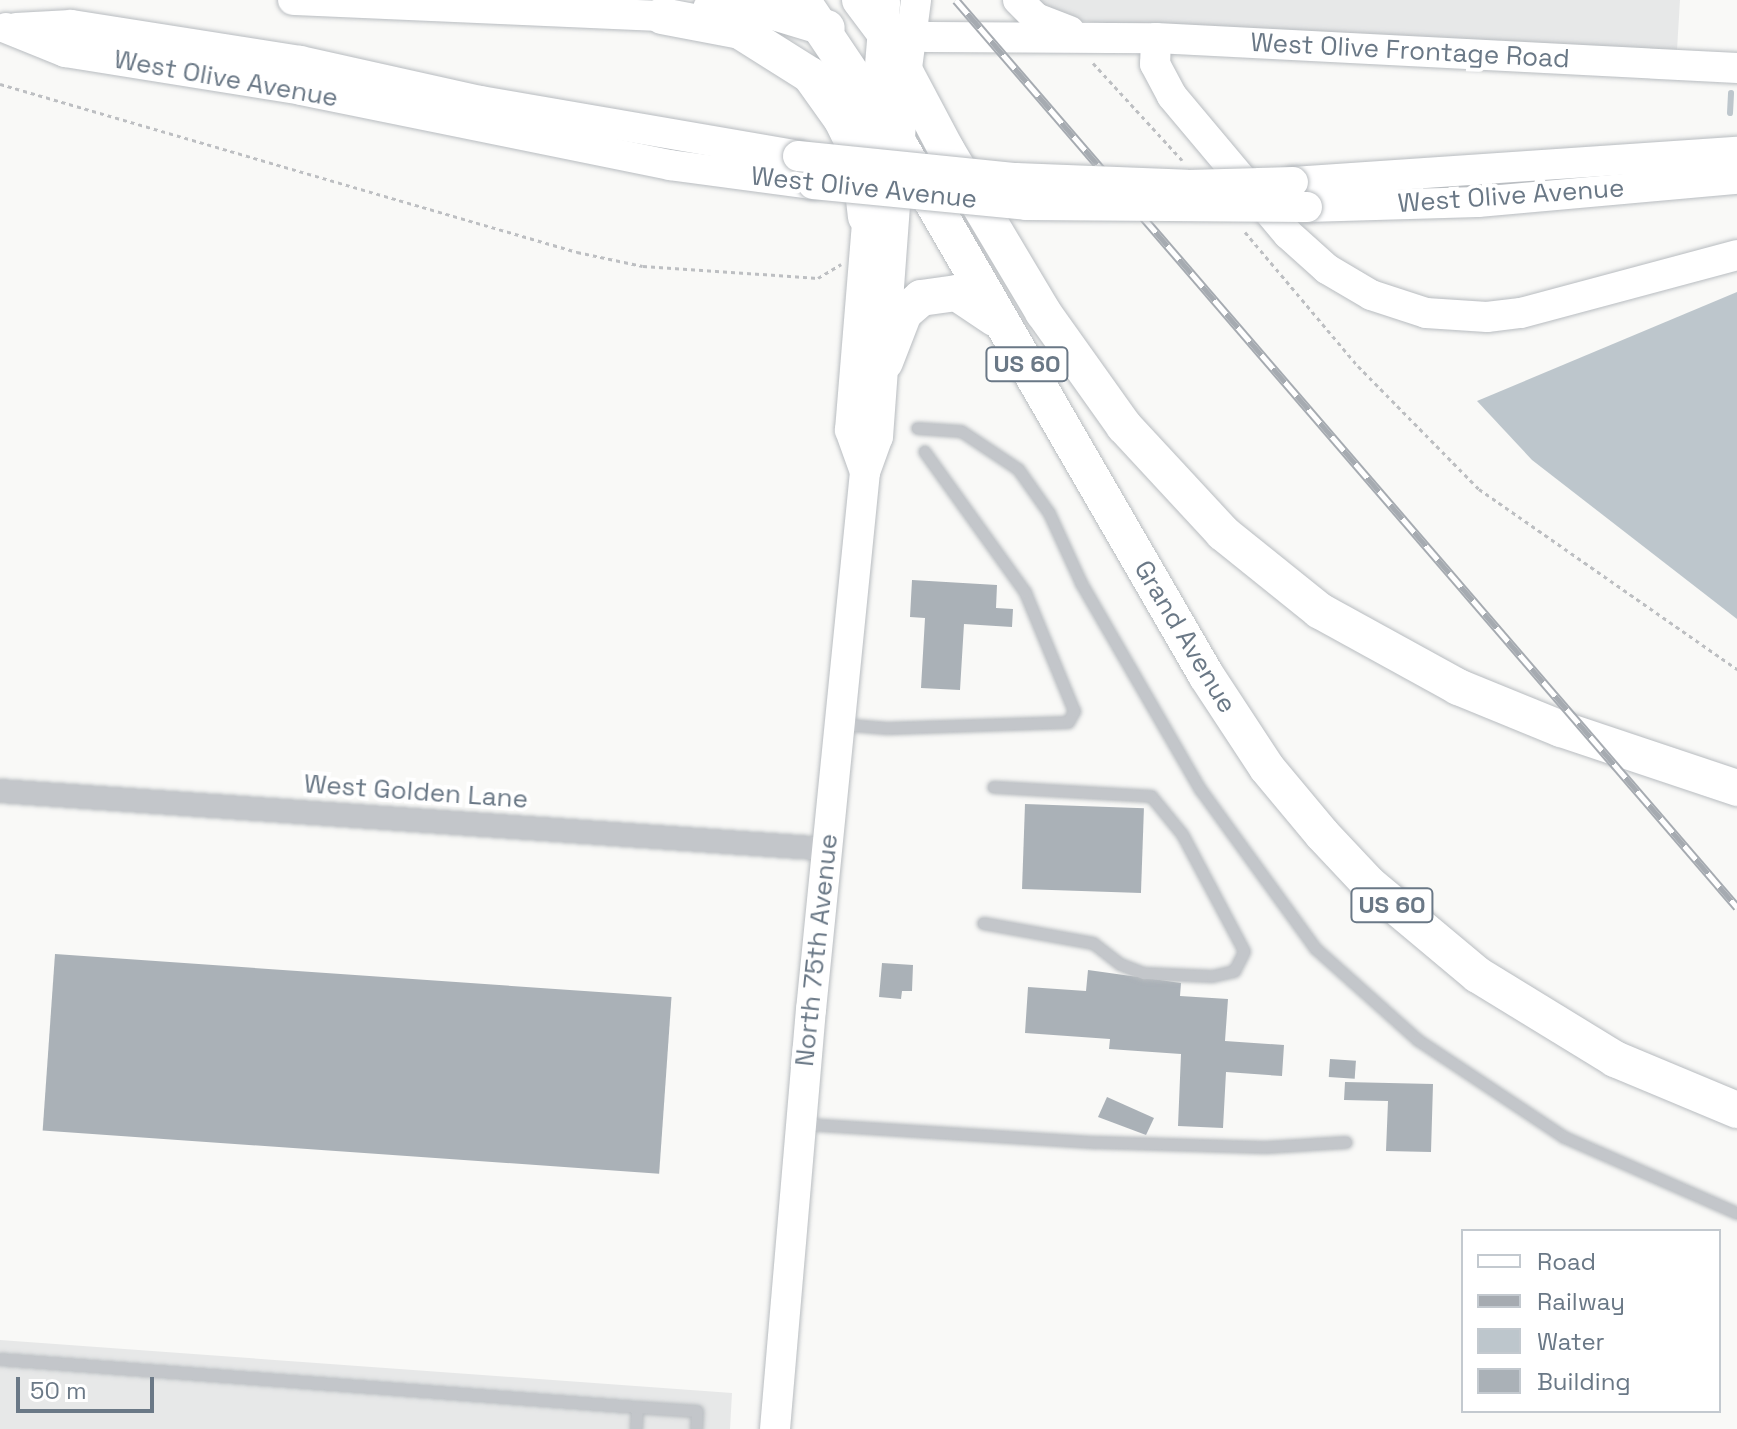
<!DOCTYPE html>
<style>
body{margin:0}
#map{position:relative;width:1737px;height:1429px;overflow:hidden;background:#f9f9f7;font-family:"Space Grotesk",sans-serif}
div>[style]{position:absolute}
[style*='--x']{left:calc(var(--x)*1px);top:calc(var(--y)*1px);width:calc(var(--w)*1px);rotate:calc(var(--a)*1deg)}
.built>*{inset:0;background:#e7e8e8}
.water>*{inset:0;background:#bdc6cc}
.stream>*{height:6px;margin:-3px;padding:0 3px;transform-origin:3px;border-radius:3px;background:#bdc6cc}
.building>*{inset:0;background:#aab1b7;transform-origin:0 0}
.path>*{height:3px;margin-top:-1.5px;transform-origin:0;background:repeating-linear-gradient(90deg,#bdbfc2 0 4px,transparent 0 8px)}
.roads{filter:drop-shadow(0 0 2px #b8bcc0) drop-shadow(0 0 2px #b8bcc0)}
.service>*{height:11px;margin:-5.5px;padding:0 5.5px;transform-origin:5.5px;border-radius:5.5px;background:#c3c6ca}
.minor>*{height:22px;margin:-11px;padding:0 11px;transform-origin:11px;border-radius:11px;background:#c3c6ca}
.secondary>*{height:30px;margin:-15px;padding:0 15px;transform-origin:15px;border-radius:15px;background:#fff}
.trunk>*{height:36px;margin:-18px;padding:0 18px;transform-origin:18px;border-radius:18px;background:#fff}
.rail>*{height:9px;margin-top:-4.5px;transform-origin:0;background:repeating-linear-gradient(90deg,#fff 0 18px,#a6abb1 0 36px);box-sizing:border-box;border-block:2px solid #a6abb1}
.bridges{filter:drop-shadow(0 0 2px #b8bcc0) drop-shadow(0 0 2px #b8bcc0)}
.secondary-bridge>*{height:30px;margin:-15px;padding:0 15px;transform-origin:15px;border-radius:15px;background:#fff}
span{translate:-50% -50%;white-space:nowrap;text-align:center;line-height:1.15;-webkit-text-stroke:8px #fff;paint-order:stroke}
.shield-label span{padding:2px 6px;background:#fff;border:2px solid;border-radius:6px;-webkit-text-stroke-width:0}
.shield-label{font-size:24px;color:#6a7886;font-weight:700}
.street-label{font-size:26px;color:#6a7886}
.legend{position:absolute;left:1461px;top:1229px;width:260px;height:184px;box-sizing:border-box;background:#fff;border:2px solid #c3c9cf;margin:0;padding:10px 14px;list-style:none;font-size:24px;color:#6a7886}
.legend li{display:flex;align-items:center;gap:16px;height:40px}
.legend b{width:40px;border:2px solid #c3c9cf}
.scale{position:absolute;left:16px;top:1377px;width:138px;height:36px;box-sizing:border-box;border:4px solid #6a7886;border-top:0;padding-left:10px;font-size:24px;line-height:28px;white-space:nowrap;color:#6a7886;-webkit-text-stroke:6px #fff;paint-order:stroke}
</style>
<div id="map">
<div class="built">
<div style="clip-path:polygon(1031px 0,1680px 0,1677px 50px,1142px 26px,1068px 20px)"></div>
<div style="clip-path:polygon(0 1340px,732px 1393px,730px 1429px,0 1429px)"></div>
</div>
<div class="water">
<div style="clip-path:polygon(1737px 292px,1737px 619px,1532px 460px,1477px 401px)"></div>
</div>
<div class="stream">
<div style="--x:1730;--y:113;--w:20;--a:-87"></div>
</div>
<div class="building">
<div style="clip-path:polygon(912px 580px,997px 585px,996px 608px,1013px 609px,1012px 627px,964px 624px,960px 690px,921px 688px,925px 618px,910px 617px)"></div>
<div style="left:1025px;top:804px;width:119px;height:85px;rotate:2deg"></div>
<div style="left:55px;top:954px;width:618px;height:177px;rotate:4deg"></div>
<div style="clip-path:polygon(882px 963px,913px 965px,912px 991px,902px 991px,901px 999px,879px 997px)"></div>
<div style="clip-path:polygon(1088px 970px,1181px 983px,1180px 996px,1228px 999px,1225px 1041px,1284px 1045px,1282px 1076px,1226px 1072px,1223px 1128px,1178px 1126px,1181px 1054px,1109px 1049px,1110px 1039px,1025px 1033px,1028px 987px,1086px 991px)"></div>
<div style="left:1330px;top:1059px;width:26px;height:18px;rotate:4deg"></div>
<div style="clip-path:polygon(1345px 1082px,1433px 1084px,1431px 1152px,1386px 1151px,1388px 1101px,1344px 1100px)"></div>
<div style="clip-path:polygon(1107px 1097px,1154px 1118px,1146px 1135px,1098px 1117px)"></div>
</div>
<div class="path">
<div style="--x:1093;--y:63;--w:132;--a:47.5"></div>
<div style="--x:0;--y:84;--w:601;--a:16.23"></div>
<div style="--x:577;--y:252;--w:67;--a:12"></div>
<div style="--x:643;--y:266;--w:175;--a:3.9"></div>
<div style="--x:818;--y:278;--w:27;--a:-31"></div>
<div style="--x:1245;--y:232;--w:175;--a:49.9"></div>
<div style="--x:1358;--y:366;--w:173;--a:45.5"></div>
<div style="--x:1479;--y:489;--w:315;--a:34.9"></div>
</div>
<div class="roads">
<div class="service">
<div style="--x:917;--y:428;--w:44;--a:3.9"></div>
<div style="--x:961;--y:431;--w:69;--a:33.7"></div>
<div style="--x:1018;--y:469;--w:54;--a:54.8"></div>
<div style="--x:1049;--y:513;--w:77;--a:65.4"></div>
<div style="--x:1081;--y:583;--w:238;--a:60"></div>
<div style="--x:1200;--y:789;--w:196;--a:54.1"></div>
<div style="--x:1315;--y:948;--w:138;--a:41.8"></div>
<div style="--x:1418;--y:1040;--w:175;--a:33.6"></div>
<div style="--x:1564;--y:1137;--w:189;--a:23.7"></div>
<div style="--x:840;--y:724;--w:47;--a:4.9"></div>
<div style="--x:887;--y:728;--w:181;--a:-1.9"></div>
<div style="--x:1068;--y:722;--w:13;--a:-61"></div>
<div style="--x:1074;--y:711;--w:129;--a:-112.4"></div>
<div style="--x:1025;--y:592;--w:173;--a:-125.6"></div>
<div style="--x:983;--y:923;--w:112;--a:10.3"></div>
<div style="--x:1093;--y:943;--w:34;--a:38"></div>
<div style="--x:1120;--y:964;--w:26;--a:21"></div>
<div style="--x:1144;--y:973;--w:68;--a:2.5"></div>
<div style="--x:1212;--y:976;--w:23;--a:-13"></div>
<div style="--x:1234;--y:971;--w:22;--a:-63"></div>
<div style="--x:1244;--y:951;--w:132;--a:-117.9"></div>
<div style="--x:1182;--y:834;--w:49;--a:-129.2"></div>
<div style="--x:1151;--y:796;--w:158;--a:-176.7"></div>
<div style="--x:805;--y:1124;--w:291;--a:3.6"></div>
<div style="--x:1095;--y:1142;--w:170;--a:1.7"></div>
<div style="--x:1265;--y:1147;--w:81;--a:-3.5"></div>
<div style="--x:0;--y:1359;--w:639;--a:4.31"></div>
<div style="--x:637;--y:1407;--w:22;--a:93"></div>
<div style="--x:637;--y:1407;--w:60;--a:3.8"></div>
<div style="--x:697;--y:1411;--w:18;--a:93"></div>
</div>
<div class="minor">
<div style="--x:0;--y:791;--w:829;--a:4.01"></div>
</div>
<div class="secondary">
<div style="--x:293;--y:0;--w:369;--a:2.5"></div>
<div style="--x:1018;--y:0;--w:25;--a:45"></div>
<div style="--x:1036;--y:18;--w:36;--a:21"></div>
<div style="--x:6;--y:28;--w:64;--a:22.1"></div>
<div style="--x:65;--y:52;--w:239;--a:9.1"></div>
<div style="--x:301;--y:90;--w:377;--a:11.5"></div>
<div style="--x:670;--y:165;--w:144;--a:7.6"></div>
<div style="--x:16;--y:28;--w:55;--a:-3.1"></div>
<div style="--x:71;--y:25;--w:232;--a:8.9"></div>
<div style="--x:300;--y:61;--w:185;--a:12.5"></div>
<div style="--x:481;--y:101;--w:322;--a:9.8"></div>
<div style="--x:893;--y:32;--w:35;--a:8"></div>
<div style="--x:928;--y:37;--w:228;--a:0.3"></div>
<div style="--x:1156;--y:38;--w:582;--a:2.96"></div>
<div style="--x:1156;--y:38;--w:26;--a:92"></div>
<div style="--x:1155;--y:64;--w:36;--a:62"></div>
<div style="--x:1172;--y:96;--w:180;--a:50"></div>
<div style="--x:1288;--y:234;--w:52;--a:41.9"></div>
<div style="--x:1327;--y:269;--w:51;--a:30.6"></div>
<div style="--x:1371;--y:295;--w:58;--a:18.1"></div>
<div style="--x:1426;--y:313;--w:61;--a:3.8"></div>
<div style="--x:1487;--y:317;--w:34;--a:-7"></div>
<div style="--x:1521;--y:313;--w:224;--a:-15"></div>
<div style="--x:1293;--y:182;--w:445;--a:-3.9"></div>
<div style="--x:1307;--y:207;--w:171;--a:-1.7"></div>
<div style="--x:1478;--y:202;--w:260;--a:-5.1"></div>
<div style="--x:865;--y:472;--w:45;--a:-109.7"></div>
<div style="--x:850;--y:430;--w:431;--a:-85.3"></div>
<div style="--x:775;--y:1429;--w:421;--a:-85.1"></div>
<div style="--x:811;--y:1010;--w:541;--a:-84.27"></div>
<div style="--x:865;--y:472;--w:37;--a:-70"></div>
<div style="--x:878;--y:437;--w:340;--a:-85.8"></div>
<div style="--x:903;--y:98;--w:99;--a:-82.4"></div>
</div>
<div class="trunk">
<div style="--x:802;--y:0;--w:176;--a:56.1"></div>
<div style="--x:900;--y:146;--w:611;--a:59.95"></div>
<div style="--x:1206;--y:675;--w:111;--a:56.7"></div>
<div style="--x:1267;--y:768;--w:86;--a:50.2"></div>
<div style="--x:1322;--y:834;--w:69;--a:46.8"></div>
<div style="--x:1369;--y:884;--w:142;--a:39.9"></div>
<div style="--x:1478;--y:975;--w:161;--a:31.5"></div>
<div style="--x:1615;--y:1059;--w:132;--a:22.7"></div>
<div style="--x:860;--y:0;--w:38;--a:53"></div>
<div style="--x:883;--y:30;--w:135;--a:62.1"></div>
<div style="--x:946;--y:149;--w:190;--a:59.2"></div>
<div style="--x:1043;--y:312;--w:140;--a:54.6"></div>
<div style="--x:1124;--y:426;--w:146;--a:47.2"></div>
<div style="--x:1223;--y:533;--w:124;--a:38.8"></div>
<div style="--x:1320;--y:611;--w:158;--a:28.8"></div>
<div style="--x:1458;--y:687;--w:111;--a:22.2"></div>
<div style="--x:1561;--y:729;--w:186;--a:18.5"></div>
<div style="--x:711;--y:9;--w:63;--a:2.7"></div>
<div style="--x:774;--y:12;--w:55;--a:16.8"></div>
<div style="--x:662;--y:16;--w:79;--a:10.9"></div>
<div style="--x:740;--y:31;--w:83;--a:32.2"></div>
<div style="--x:810;--y:75;--w:55;--a:54.6"></div>
<div style="--x:842;--y:120;--w:39;--a:64"></div>
<div style="--x:859;--y:155;--w:62;--a:83.6"></div>
<div style="--x:885;--y:362;--w:53;--a:-68.8"></div>
<div style="--x:904;--y:313;--w:23;--a:-41"></div>
<div style="--x:921;--y:298;--w:36;--a:-8"></div>
<div style="--x:957;--y:293;--w:45;--a:34"></div>
</div>
</div>
<div class="rail">
<div style="--x:956;--y:0;--w:1197;--a:49.27"></div>
</div>
<div class="bridges">
<div class="secondary-bridge">
<div style="--x:798;--y:156;--w:219;--a:5.8"></div>
<div style="--x:1016;--y:178;--w:171;--a:2.3"></div>
<div style="--x:1187;--y:185;--w:106;--a:-1.6"></div>
<div style="--x:813;--y:184;--w:214;--a:5.6"></div>
<div style="--x:1026;--y:205;--w:281;--a:0.4"></div>
</div>
</div>
<div class="shield-label">
<span style="left:1027px;top:364px">US 60</span>
<span style="left:1392px;top:905px">US 60</span>
</div>
<div class="street-label">
<span style="left:1410px;top:51px;rotate:3deg">West Olive Frontage Road</span>
<span style="left:226px;top:79px;rotate:10deg">West Olive Avenue</span>
<span style="left:864px;top:188px;rotate:6deg">West Olive Avenue</span>
<span style="left:1511px;top:196px;rotate:-4deg">West Olive Avenue</span>
<span style="left:1185px;top:637px;rotate:59deg">Grand Avenue</span>
<span style="left:416px;top:792px;rotate:4deg">West Golden Lane</span>
<span style="left:817px;top:950px;rotate:-84deg">North 75th Avenue</span>
</div>
<ul class="legend">
<li><b style="height:10px;background:#fff"></b>Road</li>
<li><b style="height:10px;background:#a6abb1"></b>Railway</li>
<li><b style="height:22px;background:#bdc6cc"></b>Water</li>
<li><b style="height:22px;background:#aab1b7"></b>Building</li>
</ul>
<div class="scale">50 m</div>
</div>
